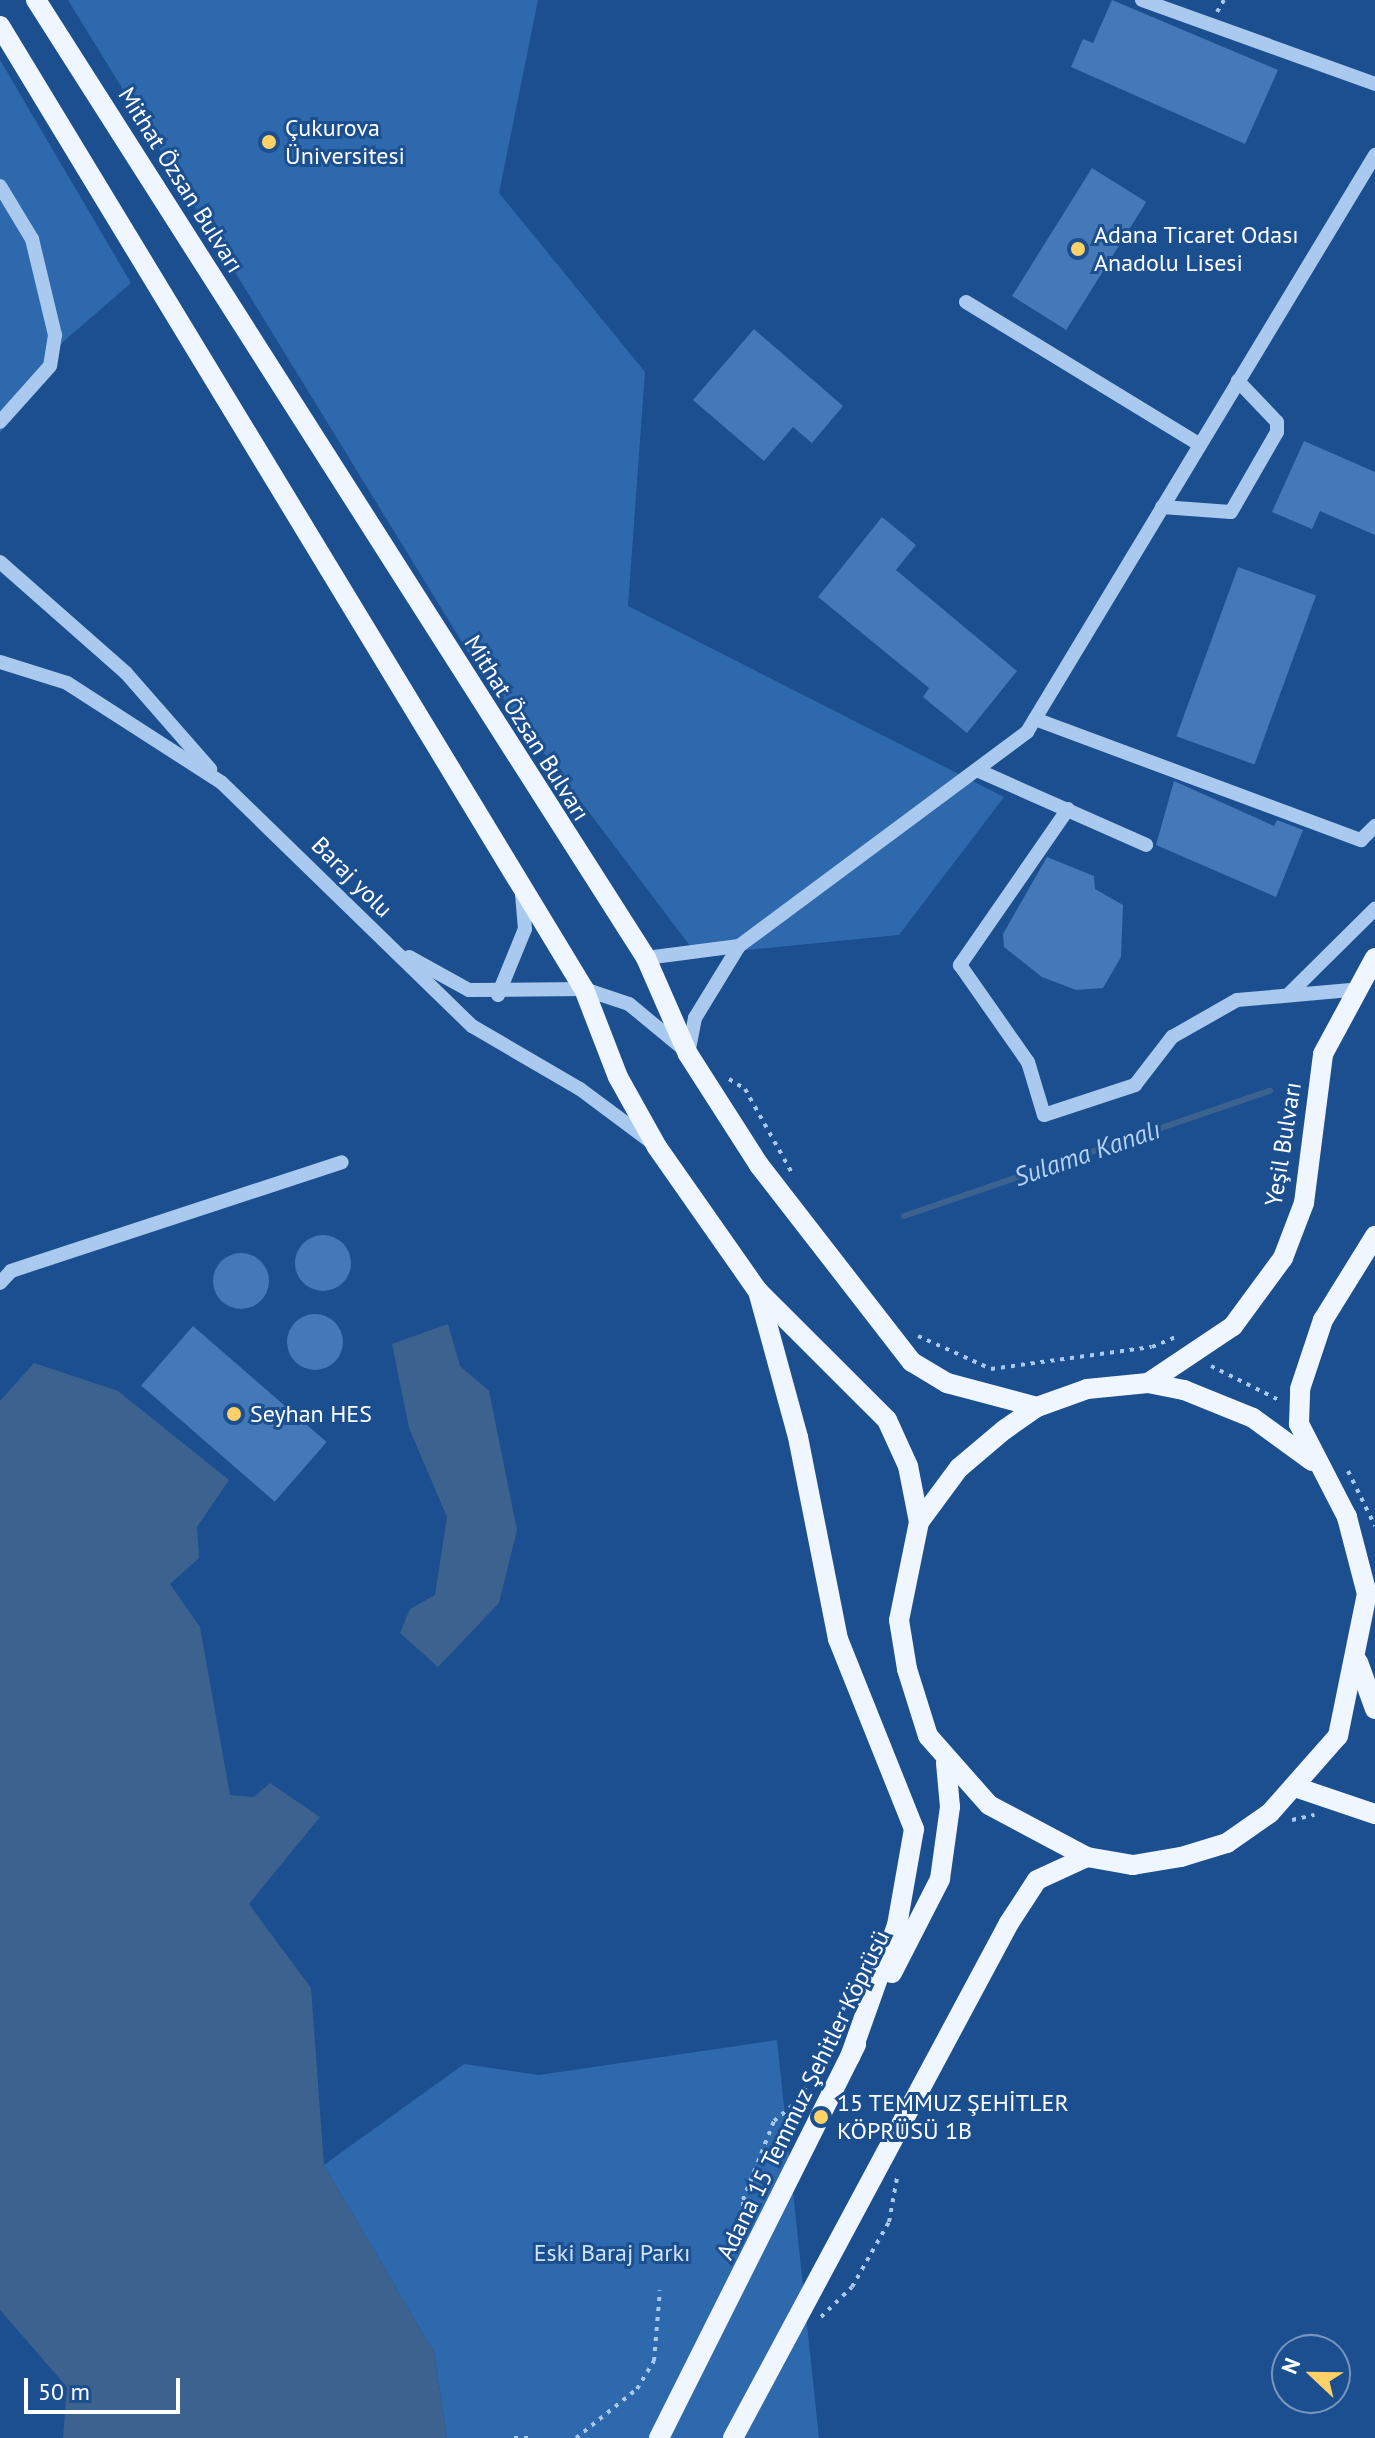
<!DOCTYPE html>
<meta charset="utf-8">
<style>
body{margin:0}
#map{position:relative;width:1375px;height:2438px;overflow:hidden;background:#1b4f8f;font-family:"PT Sans",sans-serif}
div>[style]{position:absolute}
[style*='--x']{left:calc(var(--x)*1px);top:calc(var(--y)*1px);width:calc(var(--w)*1px);rotate:calc(var(--a)*1deg)}
.green>*{inset:0;background:#2e69ad}
.water>*{inset:0;background:#3c6290}
.stream>*{height:6px;margin:-3px;padding:0 3px;transform-origin:3px;border-radius:3px;background:#3c6290}
.building>*{inset:0;background:#4478b7;transform-origin:0 0}
.round{border-radius:50%}
.path>*{height:4px;margin-top:-2px;transform-origin:0;background:repeating-linear-gradient(90deg,#a9c9ee 0 4px,transparent 0 10px)}
.minor>*{height:14px;margin:-7px;padding:0 7px;transform-origin:7px;border-radius:7px;background:#a9c9ee}
.major>*{height:20px;margin:-10px;padding:0 10px;transform-origin:10px;border-radius:10px;background:#f0f6ff}
.dots>*{width:22px;height:22px;translate:-50% -50%;box-sizing:border-box;border:4px solid #1b4f8f;border-radius:50%}
span{translate:-50% -50%;white-space:nowrap;text-align:center;line-height:1.15;-webkit-text-stroke:6px #1b4f8f;paint-order:stroke}
.poi-label{font-size:24px;color:#fff}
.left{translate:0 -50%;text-align:left}
.street-label{font-size:24px;color:#fff}
.park-label{font-size:24px;color:#cfe3fa}
.water-label{font-size:26px;color:#b5d3f5;font-style:italic}
.north{position:absolute;left:1271px;top:2334px;width:80px;height:80px;box-sizing:border-box;background:#1b4f8f;border:2px solid #7695bc;border-radius:50%;rotate:292deg;font-size:22px;font-weight:700;line-height:32px;text-align:center;color:#fff}
.north::after{content:'';display:block;margin:auto;width:28px;height:36px;background:#ffd166;clip-path:polygon(50% 0,100% 100%,50% 72%,0 100%)}
.scale{position:absolute;left:24px;top:2378px;width:156px;height:36px;box-sizing:border-box;border:4px solid #fff;border-top:0;padding-left:10px;font-size:24px;line-height:28px;white-space:nowrap;color:#fff;-webkit-text-stroke:6px #1b4f8f;paint-order:stroke}
</style>
<div id="map">
<div class="green">
<div style="clip-path:polygon(68px 0,538px 0,499px 193px,645px 372px,628px 606px,1004px 797px,899px 935px,697px 955px,470px 655px)"></div>
<div style="clip-path:polygon(0 60px,131px 283px,63px 342px,0 433px)"></div>
<div style="clip-path:polygon(777px 2040px,819px 2438px,447px 2438px,434px 2352px,324px 2165px,464px 2064px,539px 2075px)"></div>
</div>
<div class="water">
<div style="clip-path:polygon(448px 1324px,460px 1366px,489px 1391px,517px 1530px,499px 1603px,438px 1667px,400px 1633px,410px 1609px,435px 1595px,447px 1517px,409px 1428px,392px 1344px)"></div>
<div style="clip-path:polygon(34px 1363px,118px 1391px,229px 1480px,197px 1527px,199px 1558px,170px 1584px,200px 1627px,230px 1795px,254px 1797px,270px 1783px,320px 1817px,249px 1904px,311px 1988px,324px 2165px,434px 2352px,447px 2438px,63px 2438px,67px 2387px,0 2310px,0 1401px)"></div>
</div>
<div class="stream">
<div style="--x:904;--y:1216;--w:387;--a:-18.9"></div>
</div>
<div class="building">
<div style="clip-path:polygon(1112px 0,1278px 70px,1245px 144px,1071px 67px,1083px 39px,1093px 43px)"></div>
<div style="left:1092px;top:168px;width:64px;height:151px;rotate:32deg"></div>
<div style="clip-path:polygon(754px 329px,843px 406px,812px 443px,793px 427px,764px 461px,693px 400px)"></div>
<div style="clip-path:polygon(1304px 441px,1375px 472px,1375px 535px,1320px 511px,1312px 529px,1272px 512px)"></div>
<div style="clip-path:polygon(882px 517px,916px 545px,896px 570px,1017px 671px,967px 733px,923px 697px,929px 688px,818px 597px)"></div>
<div style="left:1238px;top:567px;width:83px;height:180px;rotate:20deg"></div>
<div style="clip-path:polygon(1174px 781px,1274px 826px,1277px 820px,1303px 830px,1276px 897px,1156px 845px)"></div>
<div style="clip-path:polygon(1047px 857px,1094px 876px,1095px 889px,1123px 905px,1121px 957px,1103px 988px,1076px 990px,1042px 977px,1004px 947px,1003px 934px)"></div>
<div class="round" style="left:295px;top:1235px;width:56px;height:56px"></div>
<div class="round" style="left:213px;top:1253px;width:56px;height:56px"></div>
<div class="round" style="left:287px;top:1314px;width:56px;height:56px"></div>
<div style="left:193px;top:1326px;width:177px;height:79px;rotate:41deg"></div>
</div>
<div class="path">
<div style="--x:1217;--y:12;--w:14;--a:-60"></div>
<div style="--x:729;--y:1079;--w:19;--a:32"></div>
<div style="--x:745;--y:1089;--w:96;--a:60.8"></div>
<div style="--x:918;--y:1336;--w:80;--a:24.3"></div>
<div style="--x:991;--y:1369;--w:162;--a:-7.8"></div>
<div style="--x:1152;--y:1347;--w:28;--a:-23"></div>
<div style="--x:1211;--y:1366;--w:78;--a:26.6"></div>
<div style="--x:1348;--y:1471;--w:61;--a:63.9"></div>
<div style="--x:1292;--y:1820;--w:23;--a:-13"></div>
<div style="--x:743;--y:2226;--w:26;--a:-90"></div>
<div style="--x:743;--y:2200;--w:85;--a:-68.6"></div>
<div style="--x:774;--y:2121;--w:33;--a:-40"></div>
<div style="--x:799;--y:2100;--w:108;--a:-64.1"></div>
<div style="--x:821;--y:2317;--w:43;--a:-44.1"></div>
<div style="--x:852;--y:2287;--w:75;--a:-60.4"></div>
<div style="--x:889;--y:2222;--w:45;--a:-79.7"></div>
<div style="--x:514;--y:2438;--w:15;--a:0"></div>
<div style="--x:576;--y:2438;--w:78;--a:-38.8"></div>
<div style="--x:637;--y:2389;--w:33;--a:-59"></div>
<div style="--x:654;--y:2361;--w:71;--a:-85.2"></div>
</div>
<div class="minor">
<div style="--x:1142;--y:0;--w:248;--a:19.8"></div>
<div style="--x:0;--y:186;--w:62;--a:58.9"></div>
<div style="--x:32;--y:239;--w:99;--a:76.5"></div>
<div style="--x:55;--y:335;--w:31;--a:99"></div>
<div style="--x:50;--y:366;--w:75;--a:131.8"></div>
<div style="--x:966;--y:302;--w:274;--a:31.4"></div>
<div style="--x:1162;--y:507;--w:69;--a:4.1"></div>
<div style="--x:1231;--y:512;--w:92;--a:-60.1"></div>
<div style="--x:1277;--y:432;--w:10;--a:-90"></div>
<div style="--x:1277;--y:422;--w:57;--a:-133.6"></div>
<div style="--x:0;--y:562;--w:168;--a:41.4"></div>
<div style="--x:126;--y:673;--w:128;--a:48.8"></div>
<div style="--x:0;--y:662;--w:70;--a:17.4"></div>
<div style="--x:67;--y:683;--w:184;--a:32.8"></div>
<div style="--x:222;--y:783;--w:349;--a:44.2"></div>
<div style="--x:472;--y:1026;--w:125;--a:30.3"></div>
<div style="--x:580;--y:1089;--w:89;--a:36.7"></div>
<div style="--x:1035;--y:719;--w:348;--a:20.4"></div>
<div style="--x:1361;--y:840;--w:20;--a:-45"></div>
<div style="--x:977;--y:770;--w:185;--a:23.9"></div>
<div style="--x:1068;--y:809;--w:190;--a:124.7"></div>
<div style="--x:960;--y:965;--w:118;--a:55"></div>
<div style="--x:1028;--y:1062;--w:55;--a:73.2"></div>
<div style="--x:1044;--y:1115;--w:96;--a:-18.2"></div>
<div style="--x:1135;--y:1085;--w:61;--a:-52.4"></div>
<div style="--x:1172;--y:1037;--w:75;--a:-29.6"></div>
<div style="--x:1237;--y:1000;--w:114;--a:-5"></div>
<div style="--x:409;--y:957;--w:68;--a:28.8"></div>
<div style="--x:469;--y:990;--w:115;--a:-0.5"></div>
<div style="--x:584;--y:989;--w:47;--a:18.4"></div>
<div style="--x:629;--y:1004;--w:67;--a:39.6"></div>
<div style="--x:646;--y:958;--w:94;--a:-7.4"></div>
<div style="--x:1290;--y:993;--w:120;--a:-44.7"></div>
<div style="--x:498;--y:995;--w:71;--a:-67.8"></div>
<div style="--x:525;--y:929;--w:38;--a:-95"></div>
<div style="--x:688;--y:1054;--w:37;--a:-79"></div>
<div style="--x:695;--y:1018;--w:84;--a:-58.6"></div>
<div style="--x:739;--y:946;--w:359;--a:-36.6"></div>
<div style="--x:1027;--y:732;--w:674;--a:-58.9"></div>
<div style="--x:0;--y:1283;--w:16;--a:-47"></div>
<div style="--x:11;--y:1271;--w:348;--a:-18.2"></div>
</div>
<div class="major">
<div style="--x:36;--y:0;--w:1136;--a:57.51"></div>
<div style="--x:646;--y:958;--w:105;--a:66.4"></div>
<div style="--x:688;--y:1054;--w:132;--a:57.4"></div>
<div style="--x:759;--y:1165;--w:249;--a:52.2"></div>
<div style="--x:912;--y:1362;--w:41;--a:31"></div>
<div style="--x:947;--y:1383;--w:93;--a:14.9"></div>
<div style="--x:0;--y:26;--w:1126;--a:58.77"></div>
<div style="--x:584;--y:989;--w:94;--a:68.9"></div>
<div style="--x:618;--y:1077;--w:80;--a:60.9"></div>
<div style="--x:657;--y:1147;--w:176;--a:55"></div>
<div style="--x:758;--y:1291;--w:182;--a:45"></div>
<div style="--x:887;--y:1420;--w:51;--a:65.5"></div>
<div style="--x:908;--y:1466;--w:57;--a:78.9"></div>
<div style="--x:919;--y:1522;--w:100;--a:101.5"></div>
<div style="--x:899;--y:1620;--w:50;--a:80.7"></div>
<div style="--x:907;--y:1669;--w:70;--a:72.6"></div>
<div style="--x:928;--y:1736;--w:92;--a:48.5"></div>
<div style="--x:989;--y:1805;--w:111;--a:28"></div>
<div style="--x:1087;--y:1857;--w:47;--a:9.9"></div>
<div style="--x:1133;--y:1865;--w:49;--a:-9.5"></div>
<div style="--x:1181;--y:1857;--w:48;--a:-16.9"></div>
<div style="--x:1227;--y:1843;--w:52;--a:-34.9"></div>
<div style="--x:1270;--y:1813;--w:103;--a:-48.6"></div>
<div style="--x:1338;--y:1736;--w:145;--a:-78.5"></div>
<div style="--x:1367;--y:1594;--w:80;--a:-104.6"></div>
<div style="--x:1347;--y:1517;--w:105;--a:-117.3"></div>
<div style="--x:1299;--y:1424;--w:35;--a:-88"></div>
<div style="--x:1300;--y:1389;--w:73;--a:-71.6"></div>
<div style="--x:1323;--y:1320;--w:99;--a:-58.2"></div>
<div style="--x:758;--y:1291;--w:151;--a:74.7"></div>
<div style="--x:798;--y:1437;--w:206;--a:78.8"></div>
<div style="--x:838;--y:1639;--w:205;--a:68.2"></div>
<div style="--x:914;--y:1829;--w:97;--a:100"></div>
<div style="--x:897;--y:1925;--w:140;--a:109.6"></div>
<div style="--x:1148;--y:1383;--w:102;--a:-33.8"></div>
<div style="--x:1233;--y:1326;--w:84;--a:-53.7"></div>
<div style="--x:1283;--y:1258;--w:59;--a:-69.1"></div>
<div style="--x:1304;--y:1203;--w:150;--a:-82.7"></div>
<div style="--x:1323;--y:1054;--w:109;--a:-61.6"></div>
<div style="--x:919;--y:1522;--w:67;--a:-53.5"></div>
<div style="--x:959;--y:1468;--w:59;--a:-40.2"></div>
<div style="--x:1004;--y:1430;--w:40;--a:-34.9"></div>
<div style="--x:1037;--y:1407;--w:53;--a:-19.8"></div>
<div style="--x:1087;--y:1389;--w:61;--a:-5.6"></div>
<div style="--x:1148;--y:1383;--w:37;--a:11"></div>
<div style="--x:1184;--y:1390;--w:74;--a:22.1"></div>
<div style="--x:1253;--y:1418;--w:73;--a:36.1"></div>
<div style="--x:1358;--y:1662;--w:50;--a:70.1"></div>
<div style="--x:1298;--y:1788;--w:81;--a:18.7"></div>
<div style="--x:892;--y:1973;--w:106;--a:-62.9"></div>
<div style="--x:940;--y:1879;--w:73;--a:-82.1"></div>
<div style="--x:950;--y:1807;--w:44;--a:-95.2"></div>
<div style="--x:659;--y:2438;--w:440;--a:-63.4"></div>
<div style="--x:733;--y:2438;--w:584;--a:-61.81"></div>
<div style="--x:1009;--y:1923;--w:51;--a:-56.9"></div>
<div style="--x:1037;--y:1880;--w:55;--a:-24.7"></div>
</div>
<div class="dots">
<div style="left:269px;top:142px;background:#ffd166"></div>
<div style="left:1078px;top:249px;background:#ffd166"></div>
<div style="left:234px;top:1414px;background:#ffd166"></div>
<div style="left:821px;top:2117px;background:#ffd166"></div>
</div>
<div class="poi-label">
<span class="left" style="left:285px;top:142px">Çukurova<br>Üniversitesi</span>
<span class="left" style="left:1094px;top:249px">Adana Ticaret Odası<br>Anadolu Lisesi</span>
<span class="left" style="left:250px;top:1414px">Seyhan HES</span>
<span class="left" style="left:837px;top:2117px">15 TEMMUZ ŞEHİTLER<br>KÖPRÜSÜ 1B</span>
</div>
<div class="street-label">
<span style="left:181px;top:180px;rotate:58deg">Mithat Özsan Bulvarı</span>
<span style="left:527px;top:728px;rotate:58deg">Mithat Özsan Bulvarı</span>
<span style="left:352px;top:877px;rotate:45deg">Baraj yolu</span>
<span style="left:1283px;top:1144px;rotate:-81deg">Yeşil Bulvarı</span>
<span style="left:803px;top:2095px;rotate:-64deg">Adana 15 Temmuz Şehitler Köprüsü</span>
</div>
<div class="park-label">
<span style="left:612px;top:2253px">Eski Baraj Parkı</span>
</div>
<div class="water-label">
<span style="left:1087px;top:1153px;rotate:-19deg">Sulama Kanalı</span>
</div>
<div class="north">N</div>
<div class="scale">50 m</div>
</div>
